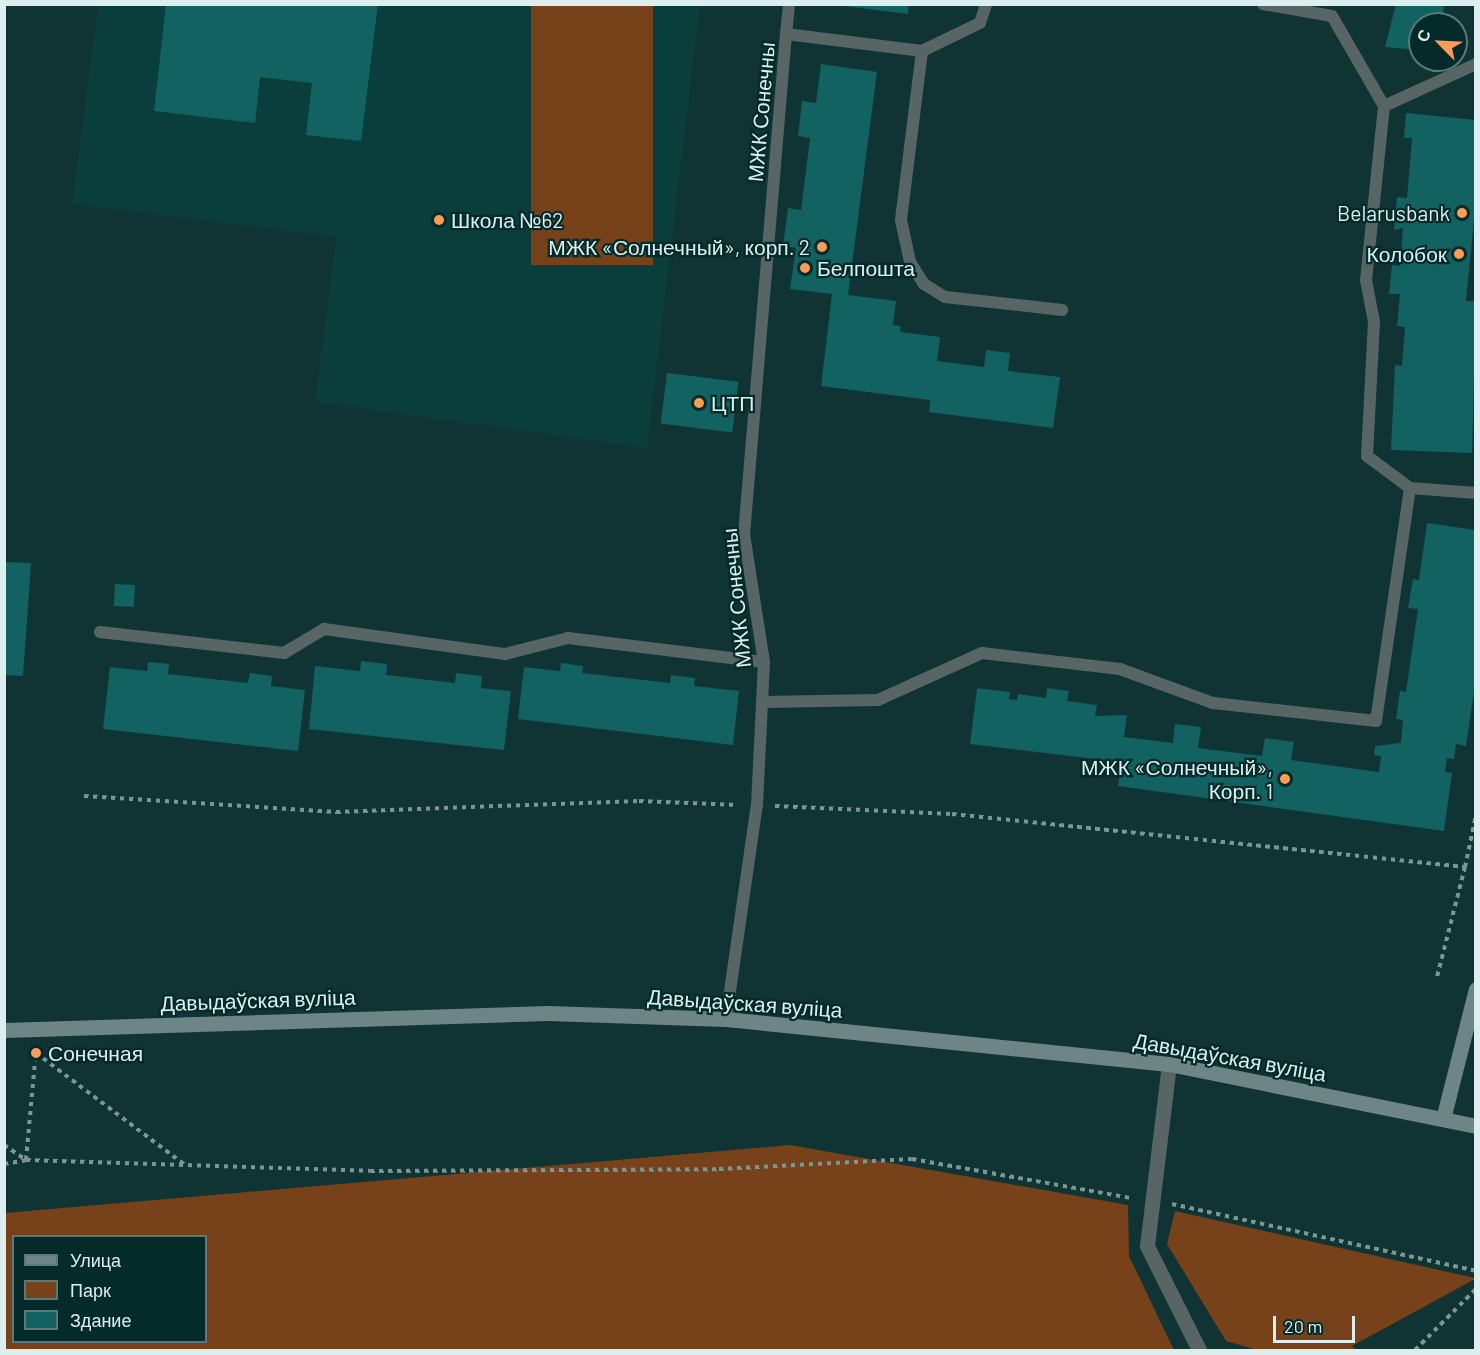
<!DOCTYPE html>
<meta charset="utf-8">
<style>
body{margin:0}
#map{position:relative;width:1480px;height:1355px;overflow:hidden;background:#0f3433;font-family:Barlow,sans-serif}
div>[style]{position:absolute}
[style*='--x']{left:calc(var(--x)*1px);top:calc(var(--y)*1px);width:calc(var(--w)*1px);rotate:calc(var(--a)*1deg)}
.built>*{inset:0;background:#0a3e3d}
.green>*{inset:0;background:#774119;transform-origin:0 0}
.building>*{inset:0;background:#126261;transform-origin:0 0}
.path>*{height:4px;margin-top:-2px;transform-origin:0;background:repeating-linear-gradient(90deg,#7a9695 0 4.5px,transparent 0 9px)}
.lane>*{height:12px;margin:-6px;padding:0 6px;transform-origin:6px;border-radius:6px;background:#576665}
.street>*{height:15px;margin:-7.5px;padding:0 7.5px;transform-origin:7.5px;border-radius:7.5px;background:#576665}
.secondary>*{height:15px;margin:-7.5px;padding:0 7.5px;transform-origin:7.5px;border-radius:7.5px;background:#6d8685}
.dots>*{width:16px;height:16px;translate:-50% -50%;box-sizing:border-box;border:3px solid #042a29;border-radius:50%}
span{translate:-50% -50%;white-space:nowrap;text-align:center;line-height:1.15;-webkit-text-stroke:4.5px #042a29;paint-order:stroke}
.street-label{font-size:21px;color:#dcefee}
.poi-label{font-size:21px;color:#dcefee}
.right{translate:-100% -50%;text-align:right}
.left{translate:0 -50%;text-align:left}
.frame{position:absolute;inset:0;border:6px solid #dcefee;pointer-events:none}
.legend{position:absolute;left:12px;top:1235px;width:195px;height:108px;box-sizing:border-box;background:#042a29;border:2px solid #5a7978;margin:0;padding:8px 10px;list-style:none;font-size:18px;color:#dcefee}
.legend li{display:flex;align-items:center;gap:12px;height:30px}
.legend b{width:30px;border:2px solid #5a7978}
.north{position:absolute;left:1408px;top:12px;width:60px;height:60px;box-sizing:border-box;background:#042a29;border:2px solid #5a7978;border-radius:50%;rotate:294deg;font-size:16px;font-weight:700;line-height:24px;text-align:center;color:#dcefee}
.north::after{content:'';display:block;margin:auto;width:21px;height:27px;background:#fe9c57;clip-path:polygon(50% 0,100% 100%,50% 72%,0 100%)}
.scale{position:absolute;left:1273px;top:1316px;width:82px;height:27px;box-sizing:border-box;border:3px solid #dcefee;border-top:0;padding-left:8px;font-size:18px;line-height:21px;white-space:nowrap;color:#dcefee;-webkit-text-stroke:4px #042a29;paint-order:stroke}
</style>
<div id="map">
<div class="built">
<div style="clip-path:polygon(98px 5px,700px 5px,647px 448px,315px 402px,336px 237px,72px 204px)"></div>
</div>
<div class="green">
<div style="left:531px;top:4px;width:122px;height:261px"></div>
<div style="clip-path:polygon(evenodd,790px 1145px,1128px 1205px,1129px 1256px,1174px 1350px,5px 1350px,5px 1213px,790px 1145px,14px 1236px,206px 1236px,206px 1342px,14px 1342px,14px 1236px)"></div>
<div style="clip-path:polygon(1175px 1211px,1475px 1278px,1475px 1279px,1352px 1346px,1356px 1350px,1257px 1350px,1226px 1341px,1167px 1244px)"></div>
</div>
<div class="building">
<div style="clip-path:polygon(166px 4px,378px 4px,361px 141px,306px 135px,312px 83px,260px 77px,255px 123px,154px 111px)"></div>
<div style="clip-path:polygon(828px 4px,909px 4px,908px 14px)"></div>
<div style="clip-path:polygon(1396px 4px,1444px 4px,1442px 24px,1420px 24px,1420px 50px,1385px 47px)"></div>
<div style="clip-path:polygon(821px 64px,877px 72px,848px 295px,896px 301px,893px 325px,901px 326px,900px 332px,940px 337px,937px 361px,984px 367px,986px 350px,1010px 353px,1008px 371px,1060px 377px,1053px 428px,929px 412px,930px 400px,821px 386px,832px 294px,790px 289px,796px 248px,783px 246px,788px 208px,801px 210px,810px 138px,798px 136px,802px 101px,816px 103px)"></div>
<div style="clip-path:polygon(1406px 113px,1476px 120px,1476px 200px,1466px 301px,1476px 301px,1472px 453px,1391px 450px,1395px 365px,1402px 366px,1405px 327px,1397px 326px,1400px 294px,1389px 294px,1392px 265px,1400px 266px,1403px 228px,1394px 230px,1397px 197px,1407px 198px,1412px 138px,1404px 138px)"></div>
<div style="left:667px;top:373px;width:72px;height:51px;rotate:7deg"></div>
<div style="clip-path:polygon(1427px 523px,1476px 530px,1476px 678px,1466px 746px,1456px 744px,1454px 759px,1447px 758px,1445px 772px,1452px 773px,1444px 831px,1118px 786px,1121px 762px,970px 744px,977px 688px,1010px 692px,1009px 699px,1017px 700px,1018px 694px,1046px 698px,1047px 688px,1069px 691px,1067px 701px,1097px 705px,1095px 716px,1127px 715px,1124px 737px,1173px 743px,1175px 724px,1201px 727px,1198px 748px,1262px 756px,1265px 738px,1294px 742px,1291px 760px,1379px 772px,1381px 756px,1374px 755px,1375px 746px,1401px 743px,1403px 720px,1396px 719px,1400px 691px,1406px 692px,1418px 609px,1408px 608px,1413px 579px,1419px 580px)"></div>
<div style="clip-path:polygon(4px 562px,31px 563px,23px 676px,4px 675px)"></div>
<div style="left:115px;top:584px;width:20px;height:22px;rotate:3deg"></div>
<div style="clip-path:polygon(361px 661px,387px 664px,386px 675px,455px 683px,456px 673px,482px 676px,481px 688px,511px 691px,504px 750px,309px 729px,315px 666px,360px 671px)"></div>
<div style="clip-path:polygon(148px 662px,169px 664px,168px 674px,248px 683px,250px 673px,272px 676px,271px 686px,305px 690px,298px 751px,103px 729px,110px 667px,147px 671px)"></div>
<div style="clip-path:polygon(561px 663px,583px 666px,582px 673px,670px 683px,671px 675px,695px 678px,694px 686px,739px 691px,733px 745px,518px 719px,524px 667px,560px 671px)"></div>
</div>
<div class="path">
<div style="--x:84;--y:796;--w:253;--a:3.6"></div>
<div style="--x:336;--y:812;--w:303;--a:-2.1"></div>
<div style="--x:639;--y:801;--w:99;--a:2.3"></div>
<div style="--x:775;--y:806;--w:177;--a:2.6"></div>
<div style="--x:952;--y:814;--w:516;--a:5.9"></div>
<div style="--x:1465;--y:867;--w:114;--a:104.3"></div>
<div style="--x:1465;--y:867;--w:53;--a:-78.1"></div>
<div style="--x:36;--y:1053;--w:185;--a:36.9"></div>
<div style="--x:4;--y:1145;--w:27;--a:34"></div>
<div style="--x:26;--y:1160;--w:344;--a:1.8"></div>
<div style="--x:370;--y:1171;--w:349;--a:-0.3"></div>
<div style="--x:719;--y:1169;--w:193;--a:-3"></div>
<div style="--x:912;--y:1159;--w:223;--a:10.1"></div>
<div style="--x:4;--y:1164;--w:22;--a:-10"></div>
<div style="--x:26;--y:1160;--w:109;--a:-84.8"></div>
<div style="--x:1172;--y:1204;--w:311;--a:12.4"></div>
<div style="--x:1415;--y:1350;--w:86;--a:-45"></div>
</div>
<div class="lane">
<div style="--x:1263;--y:4;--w:70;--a:9.9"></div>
<div style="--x:1332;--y:16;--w:104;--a:60"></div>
<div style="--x:1384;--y:106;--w:175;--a:95.9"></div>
<div style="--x:1366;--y:280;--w:43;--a:79.2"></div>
<div style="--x:1374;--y:322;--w:134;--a:93"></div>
<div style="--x:1367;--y:456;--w:54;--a:36.7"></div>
<div style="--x:1410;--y:488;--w:66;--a:4.3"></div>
<div style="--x:786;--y:34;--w:30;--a:-84"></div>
<div style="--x:922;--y:51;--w:170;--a:97.1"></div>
<div style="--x:901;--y:220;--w:43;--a:77.9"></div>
<div style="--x:910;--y:262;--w:26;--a:58"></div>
<div style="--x:924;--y:284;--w:25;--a:32"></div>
<div style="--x:945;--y:297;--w:118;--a:6.3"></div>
<div style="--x:1384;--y:106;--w:101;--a:-24.5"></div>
<div style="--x:100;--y:632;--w:185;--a:6.5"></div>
<div style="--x:284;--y:653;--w:47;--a:-31"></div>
<div style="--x:324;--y:629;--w:183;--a:7.9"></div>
<div style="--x:505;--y:654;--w:65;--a:-14.3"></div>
<div style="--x:568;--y:638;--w:197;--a:7"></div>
<div style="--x:764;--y:702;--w:114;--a:-1"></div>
<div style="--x:878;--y:700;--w:114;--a:-24.3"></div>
<div style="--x:982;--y:653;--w:139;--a:6.6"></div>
<div style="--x:1120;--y:669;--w:99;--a:20.1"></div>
<div style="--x:1213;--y:703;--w:164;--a:6.3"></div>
<div style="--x:1376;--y:721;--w:235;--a:-81.7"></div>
<div style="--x:726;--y:1019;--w:216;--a:-81.8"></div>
<div style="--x:757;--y:805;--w:143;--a:-87.2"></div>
<div style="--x:764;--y:662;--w:129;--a:-98.9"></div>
<div style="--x:744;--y:535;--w:503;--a:-85.21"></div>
<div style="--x:786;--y:34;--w:137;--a:7.1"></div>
<div style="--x:922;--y:51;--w:64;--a:-25.8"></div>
<div style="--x:980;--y:23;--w:20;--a:-72"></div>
</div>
<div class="street">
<div style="--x:1169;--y:1064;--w:183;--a:96.9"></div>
<div style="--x:1147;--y:1246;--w:116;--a:63.4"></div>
</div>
<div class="secondary">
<div style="--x:4;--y:1030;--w:544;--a:-1.79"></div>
<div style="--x:548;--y:1013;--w:178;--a:1.9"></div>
<div style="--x:726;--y:1019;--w:445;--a:5.8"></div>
<div style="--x:1169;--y:1064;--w:313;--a:11.4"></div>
<div style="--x:1443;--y:1119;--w:134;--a:-75.8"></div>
</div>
<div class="dots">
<div style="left:1462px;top:213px;background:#fe9c57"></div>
<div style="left:439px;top:220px;background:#fe9c57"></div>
<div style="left:822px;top:247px;background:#fe9c57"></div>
<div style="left:1459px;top:254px;background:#fe9c57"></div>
<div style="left:805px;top:268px;background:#fe9c57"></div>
<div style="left:699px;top:403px;background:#fe9c57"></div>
<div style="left:1285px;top:779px;background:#fe9c57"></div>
<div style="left:36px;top:1053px;background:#fe9c57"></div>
</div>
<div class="street-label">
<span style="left:761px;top:112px;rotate:-85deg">МЖК Сонечны</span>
<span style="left:736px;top:598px;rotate:-96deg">МЖК Сонечны</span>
<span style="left:258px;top:1000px;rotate:-2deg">Давыдаўская вуліца</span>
<span style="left:745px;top:1003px;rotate:4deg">Давыдаўская вуліца</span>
<span style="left:1230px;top:1057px;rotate:10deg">Давыдаўская вуліца</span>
</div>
<div class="poi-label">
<span class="right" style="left:1450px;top:213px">Belarusbank</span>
<span class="left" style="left:451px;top:220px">Школа №62</span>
<span class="right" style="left:810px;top:247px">МЖК «Солнечный», корп. 2</span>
<span class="right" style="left:1447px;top:254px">Колобок</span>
<span class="left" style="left:817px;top:268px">Белпошта</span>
<span class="left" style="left:711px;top:403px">ЦТП</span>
<span class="right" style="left:1273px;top:779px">МЖК «Солнечный»,<br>Корп. 1</span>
<span class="left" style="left:48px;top:1053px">Сонечная</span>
</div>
<div class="frame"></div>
<ul class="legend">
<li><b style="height:8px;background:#6d8685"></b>Улица</li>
<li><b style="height:16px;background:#774119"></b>Парк</li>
<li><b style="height:16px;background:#126261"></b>Здание</li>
</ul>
<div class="north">С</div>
<div class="scale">20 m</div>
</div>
